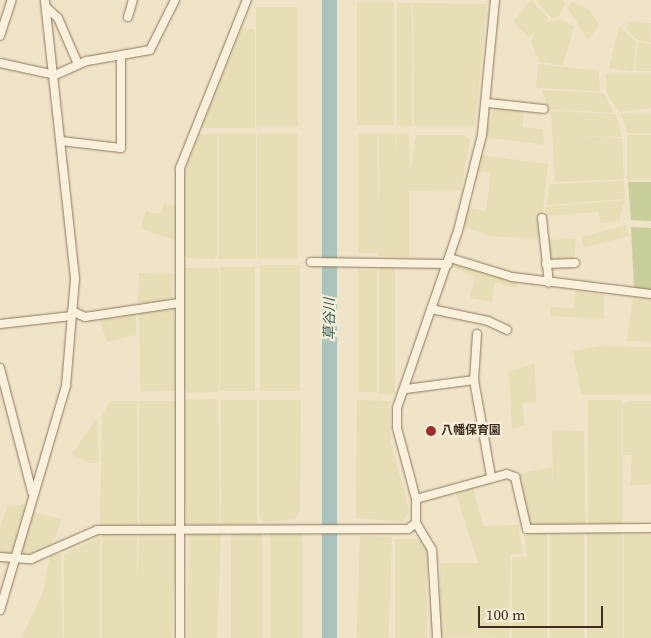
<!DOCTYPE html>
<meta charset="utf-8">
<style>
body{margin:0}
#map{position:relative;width:651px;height:638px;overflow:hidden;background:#f0e4c8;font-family:"Source Serif 4","Noto Sans JP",serif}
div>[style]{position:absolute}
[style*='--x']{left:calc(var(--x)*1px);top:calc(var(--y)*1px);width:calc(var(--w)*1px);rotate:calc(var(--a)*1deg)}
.farmland>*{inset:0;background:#e6deb5;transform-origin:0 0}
.green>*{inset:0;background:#c9cf9b}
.river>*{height:15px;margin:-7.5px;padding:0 7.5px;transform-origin:7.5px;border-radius:7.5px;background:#a9c4bc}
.roads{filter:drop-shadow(0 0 1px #8d765c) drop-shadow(0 0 1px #8d765c)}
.minor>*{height:8px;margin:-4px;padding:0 4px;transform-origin:4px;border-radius:4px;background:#faf1dc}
.dots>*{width:14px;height:14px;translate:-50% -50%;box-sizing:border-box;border:2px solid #f7eed8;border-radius:50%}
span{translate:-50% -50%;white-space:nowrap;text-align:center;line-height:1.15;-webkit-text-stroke:4.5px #f7eed8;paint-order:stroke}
.poi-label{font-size:12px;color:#3d2e20;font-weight:700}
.left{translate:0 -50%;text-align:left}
.water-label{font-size:14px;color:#2f5d5a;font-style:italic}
.scale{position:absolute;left:478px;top:606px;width:125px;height:22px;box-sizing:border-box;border:2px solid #3d2e20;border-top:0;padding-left:6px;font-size:15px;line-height:18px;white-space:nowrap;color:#3d2e20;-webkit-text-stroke:4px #f7eed8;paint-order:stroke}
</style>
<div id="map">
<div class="farmland">
<div style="clip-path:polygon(531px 0,549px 19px,545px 22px,561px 20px,574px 26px,563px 66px,540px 62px,531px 43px,534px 33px,529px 37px,513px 22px)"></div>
<div style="clip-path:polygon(536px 0,563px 0,565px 4px,559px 17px,551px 18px)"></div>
<div style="left:357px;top:2px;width:37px;height:123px"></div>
<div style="clip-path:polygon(572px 2px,589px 10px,599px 25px,588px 40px,567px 7px)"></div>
<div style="left:397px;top:3px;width:15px;height:123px"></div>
<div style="clip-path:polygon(413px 3px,487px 4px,475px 126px,414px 126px)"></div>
<div style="left:298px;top:7px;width:119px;height:42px;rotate:90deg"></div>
<div style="clip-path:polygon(629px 22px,651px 23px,650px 43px,635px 39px,627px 29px)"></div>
<div style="clip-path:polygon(619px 26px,636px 42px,633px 72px,609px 68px)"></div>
<div style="clip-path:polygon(242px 29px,255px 29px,255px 128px,201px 128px)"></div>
<div style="clip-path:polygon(638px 42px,651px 44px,651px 71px,635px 71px)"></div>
<div style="clip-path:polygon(538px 64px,599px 71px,600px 91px,536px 88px)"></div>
<div style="clip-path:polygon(606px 74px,651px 74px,651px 108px,619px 112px,606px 93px)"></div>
<div style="clip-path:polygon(542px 90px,604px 93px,614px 113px,547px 109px)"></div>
<div style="clip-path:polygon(495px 106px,523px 111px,523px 127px,543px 129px,544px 145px,484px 137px)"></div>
<div style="clip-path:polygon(551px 111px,616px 114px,622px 137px,572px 136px,622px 138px,624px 179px,555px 182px)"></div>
<div style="clip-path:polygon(621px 113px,651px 114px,651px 133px,627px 133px)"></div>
<div style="clip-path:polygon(199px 134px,218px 134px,218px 254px,214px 259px,187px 258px,183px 253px,182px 182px)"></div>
<div style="left:219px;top:134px;width:37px;height:125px"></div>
<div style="left:257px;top:134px;width:41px;height:124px"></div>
<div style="left:358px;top:134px;width:20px;height:119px"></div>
<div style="clip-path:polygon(379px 134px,395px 134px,396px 157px,396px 134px,409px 134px,410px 174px,416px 135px,465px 135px,470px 140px,461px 190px,409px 191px,409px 257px,378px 256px)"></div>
<div style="left:627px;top:135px;width:24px;height:45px"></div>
<div style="clip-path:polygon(481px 155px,548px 164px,540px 239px,489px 236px,464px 227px,469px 208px,486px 211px,491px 173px,477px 171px)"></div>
<div style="clip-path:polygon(624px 181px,625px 199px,546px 205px,550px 184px)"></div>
<div style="clip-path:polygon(625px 200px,619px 221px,600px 223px,599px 212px,546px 216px,545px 207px)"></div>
<div style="clip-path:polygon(165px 203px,176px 207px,176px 241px,141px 228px,146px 211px,159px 214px)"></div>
<div style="left:626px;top:225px;width:11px;height:46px;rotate:75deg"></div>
<div style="clip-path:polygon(576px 239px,574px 260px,548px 260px,546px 240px)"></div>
<div style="left:260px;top:265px;width:40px;height:126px"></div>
<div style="clip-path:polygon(459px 265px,518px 282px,517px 288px,495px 282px,492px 302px,470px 298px,475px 277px,451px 266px)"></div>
<div style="left:255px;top:267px;width:124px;height:35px;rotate:90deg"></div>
<div style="left:395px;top:267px;width:127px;height:16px;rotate:90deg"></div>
<div style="clip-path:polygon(183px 268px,219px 268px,219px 392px,188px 393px,183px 389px)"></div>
<div style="left:377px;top:270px;width:122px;height:19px;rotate:90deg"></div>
<div style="left:139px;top:273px;width:34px;height:29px;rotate:2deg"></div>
<div style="clip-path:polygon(575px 291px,604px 295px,604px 319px,551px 316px,551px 307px,573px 308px)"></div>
<div style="clip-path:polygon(633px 297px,651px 299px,651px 342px,627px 341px)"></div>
<div style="left:174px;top:307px;width:84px;height:35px;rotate:89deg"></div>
<div style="clip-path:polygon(136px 313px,136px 335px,107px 342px,100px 319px)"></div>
<div style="clip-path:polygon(601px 346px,651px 347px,651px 394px,581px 395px,573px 351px)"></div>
<div style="clip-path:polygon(535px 363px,536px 402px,523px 403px,524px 425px,512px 429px,509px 372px)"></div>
<div style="left:218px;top:399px;width:125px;height:34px;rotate:89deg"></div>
<div style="left:221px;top:400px;width:36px;height:124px"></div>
<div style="clip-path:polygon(259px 400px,301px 400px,300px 510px,296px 519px,263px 523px,259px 514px)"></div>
<div style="clip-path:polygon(357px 400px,390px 401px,391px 443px,409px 510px,403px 522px,356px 518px)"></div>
<div style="left:622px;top:400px;width:124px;height:34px;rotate:90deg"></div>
<div style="clip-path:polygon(110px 401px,137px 401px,138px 526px,100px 526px,102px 416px)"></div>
<div style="left:139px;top:401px;width:37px;height:125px"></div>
<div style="clip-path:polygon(631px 401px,651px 401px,651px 484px,630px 486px,632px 455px,623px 455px,623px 404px)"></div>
<div style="clip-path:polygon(97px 418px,99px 463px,89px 463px,72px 454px)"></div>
<div style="left:584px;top:431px;width:93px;height:32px;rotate:89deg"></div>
<div style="clip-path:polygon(552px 467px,555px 526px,528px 526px,519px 474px)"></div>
<div style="clip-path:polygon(472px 484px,483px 526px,518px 525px,523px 553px,510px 555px,509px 638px,440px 637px,440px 563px,478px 563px,455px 490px)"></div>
<div style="clip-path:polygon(27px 504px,12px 555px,0 555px,0 526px,8px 506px)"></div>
<div style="clip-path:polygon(32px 512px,62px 519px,49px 550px,20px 555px)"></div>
<div style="left:139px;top:532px;width:37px;height:106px;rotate:2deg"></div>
<div style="left:190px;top:532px;width:31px;height:106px;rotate:2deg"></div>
<div style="left:137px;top:533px;width:105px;height:35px;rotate:90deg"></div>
<div style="left:270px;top:533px;width:32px;height:105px"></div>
<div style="clip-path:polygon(529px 533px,547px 533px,547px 638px,512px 638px,512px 558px,527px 556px,525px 535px)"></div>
<div style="left:587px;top:533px;width:35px;height:105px"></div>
<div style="left:231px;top:534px;width:31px;height:104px"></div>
<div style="left:550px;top:534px;width:34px;height:104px"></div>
<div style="left:624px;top:534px;width:27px;height:104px"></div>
<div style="left:360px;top:536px;width:32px;height:102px;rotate:2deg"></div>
<div style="clip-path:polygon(100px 537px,100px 638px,64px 638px,64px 554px)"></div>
<div style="left:395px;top:539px;width:32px;height:99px"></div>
<div style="clip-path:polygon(61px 554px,62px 638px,21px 638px,42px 595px,50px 556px)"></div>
</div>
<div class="green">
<div style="clip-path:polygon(628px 182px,651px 182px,651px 221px,631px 220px)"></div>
<div style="clip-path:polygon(631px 227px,651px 228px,651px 290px,634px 289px)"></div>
</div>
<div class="river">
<div style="--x:329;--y:0;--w:638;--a:90"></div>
</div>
<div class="roads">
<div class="minor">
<div style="--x:46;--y:7;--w:16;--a:43"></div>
<div style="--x:58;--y:18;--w:50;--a:66.5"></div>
<div style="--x:128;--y:17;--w:18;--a:-74"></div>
<div style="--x:0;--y:36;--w:38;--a:-72"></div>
<div style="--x:0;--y:63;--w:56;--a:12.3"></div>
<div style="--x:55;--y:75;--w:35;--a:-24"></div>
<div style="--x:87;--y:61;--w:64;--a:-9.9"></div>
<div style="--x:150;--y:50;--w:56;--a:-63.4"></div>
<div style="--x:487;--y:103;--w:57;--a:6"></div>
<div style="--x:61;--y:141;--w:60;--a:6.7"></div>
<div style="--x:121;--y:148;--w:92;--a:-90"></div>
<div style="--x:542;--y:218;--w:65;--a:83.9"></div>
<div style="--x:450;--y:258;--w:65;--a:17"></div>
<div style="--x:512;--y:277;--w:140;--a:7"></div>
<div style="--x:311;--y:262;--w:137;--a:0.8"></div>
<div style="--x:546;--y:264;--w:29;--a:-2"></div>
<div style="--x:431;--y:309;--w:58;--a:11.9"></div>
<div style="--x:488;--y:321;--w:21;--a:25"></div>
<div style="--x:72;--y:311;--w:14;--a:25"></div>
<div style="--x:85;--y:317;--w:95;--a:-8.5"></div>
<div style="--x:0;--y:324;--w:72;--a:-6.3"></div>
<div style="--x:477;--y:334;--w:46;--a:93.7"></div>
<div style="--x:474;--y:380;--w:97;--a:80"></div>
<div style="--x:0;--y:368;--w:128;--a:75.5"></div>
<div style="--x:406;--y:389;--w:69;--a:-7.5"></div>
<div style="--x:416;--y:499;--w:94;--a:-15.4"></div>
<div style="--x:507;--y:474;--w:9;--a:21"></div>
<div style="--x:515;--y:477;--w:53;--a:77"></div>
<div style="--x:527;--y:529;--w:124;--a:-0.5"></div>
<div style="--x:416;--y:523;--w:24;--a:-90"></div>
<div style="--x:416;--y:499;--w:73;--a:-105"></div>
<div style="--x:397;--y:428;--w:20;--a:-90"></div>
<div style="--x:397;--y:408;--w:187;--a:-71"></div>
<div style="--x:458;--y:231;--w:99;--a:-76"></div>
<div style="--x:482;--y:135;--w:136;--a:-84.5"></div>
<div style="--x:416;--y:523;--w:31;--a:59"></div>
<div style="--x:432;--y:550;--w:88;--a:86.7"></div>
<div style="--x:0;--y:557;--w:31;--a:4"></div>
<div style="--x:31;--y:559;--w:72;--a:-23.7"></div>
<div style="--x:97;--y:530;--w:311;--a:-0.2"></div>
<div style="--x:408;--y:529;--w:10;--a:-37"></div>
<div style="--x:0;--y:610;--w:234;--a:-73.6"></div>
<div style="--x:66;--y:386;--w:108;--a:-85.2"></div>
<div style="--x:75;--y:278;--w:280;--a:-96.2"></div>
<div style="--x:180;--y:638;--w:470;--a:-90"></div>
<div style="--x:180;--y:168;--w:181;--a:-68.3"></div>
</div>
</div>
<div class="dots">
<div style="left:431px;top:431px;background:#9e2a2b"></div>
</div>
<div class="poi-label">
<span class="left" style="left:441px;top:431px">八幡保育園</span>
</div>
<div class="water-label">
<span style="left:329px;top:319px;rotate:-90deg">草谷川</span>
</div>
<div class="scale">100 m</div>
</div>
